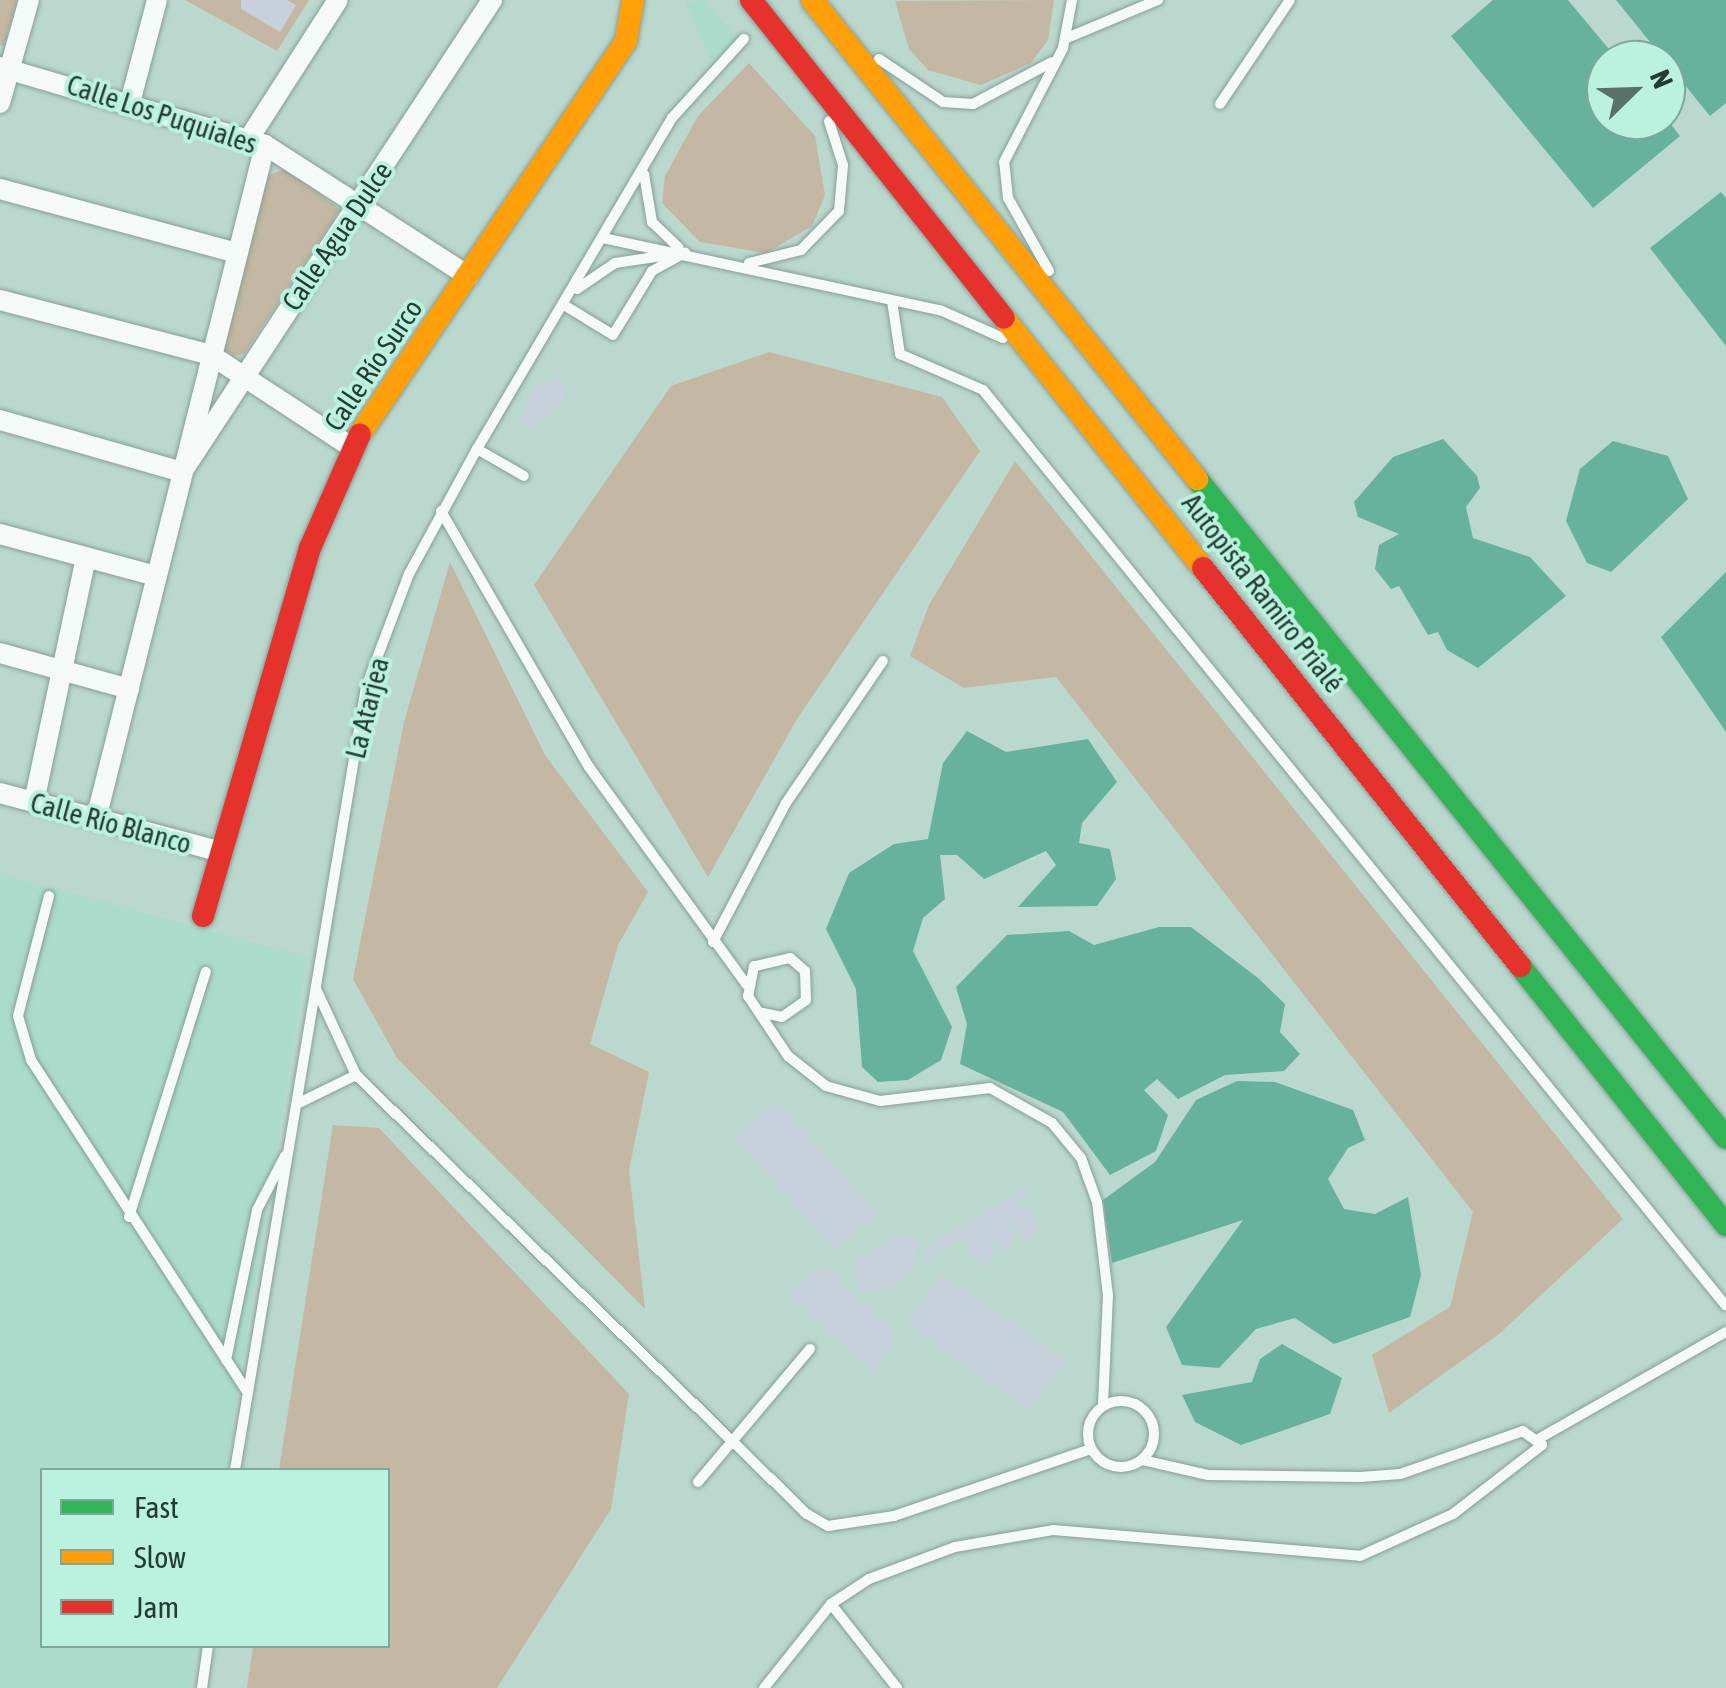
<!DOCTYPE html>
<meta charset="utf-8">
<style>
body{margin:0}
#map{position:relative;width:1726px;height:1688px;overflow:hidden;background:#bad8ce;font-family:"Asap Condensed",sans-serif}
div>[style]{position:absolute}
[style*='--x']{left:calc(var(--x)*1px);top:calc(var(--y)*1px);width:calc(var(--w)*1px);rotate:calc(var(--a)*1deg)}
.built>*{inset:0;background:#aadbcb}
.green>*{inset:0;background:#c4b7a3}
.water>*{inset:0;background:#67b29c}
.building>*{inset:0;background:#c7d1db;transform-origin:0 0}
.roads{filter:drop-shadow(0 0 2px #879f97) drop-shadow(0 0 2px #879f97)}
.lane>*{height:10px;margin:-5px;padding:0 5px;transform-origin:5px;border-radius:5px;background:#f5f9f8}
.lane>.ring{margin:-5px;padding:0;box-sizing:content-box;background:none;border:10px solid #f5f9f8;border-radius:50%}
.street>*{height:20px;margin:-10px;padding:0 10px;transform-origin:10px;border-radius:10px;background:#f5f9f8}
.fast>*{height:22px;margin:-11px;padding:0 11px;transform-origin:11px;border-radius:11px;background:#30b455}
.slow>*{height:22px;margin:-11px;padding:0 11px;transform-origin:11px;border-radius:11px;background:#ff9f0a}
.jam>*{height:22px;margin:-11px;padding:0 11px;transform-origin:11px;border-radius:11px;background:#e5322d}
span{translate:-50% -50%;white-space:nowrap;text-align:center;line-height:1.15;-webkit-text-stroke:8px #baf2df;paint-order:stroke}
.street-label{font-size:28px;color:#243a33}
.legend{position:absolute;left:40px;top:1468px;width:350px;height:180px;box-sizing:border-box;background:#baf2df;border:2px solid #7ea89a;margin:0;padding:12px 18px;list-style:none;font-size:30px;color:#243a33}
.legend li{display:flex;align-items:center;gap:20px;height:50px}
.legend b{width:50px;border:2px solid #7ea89a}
.north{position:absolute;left:1586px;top:40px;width:100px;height:100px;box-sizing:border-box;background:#baf2df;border:2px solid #7ea89a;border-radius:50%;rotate:67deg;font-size:28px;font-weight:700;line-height:40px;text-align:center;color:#243a33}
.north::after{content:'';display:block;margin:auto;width:35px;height:45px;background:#587169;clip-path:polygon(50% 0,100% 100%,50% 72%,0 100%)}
</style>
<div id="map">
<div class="built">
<div style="clip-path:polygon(705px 0,737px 38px,711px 61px,685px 2px)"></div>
<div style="clip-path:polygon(0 874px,307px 957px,225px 1470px,42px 1470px,42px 1646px,197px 1646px,190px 1688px,0 1688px)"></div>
</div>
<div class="green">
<div style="clip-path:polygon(0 0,17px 0,4px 46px,0 45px)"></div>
<div style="clip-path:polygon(185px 0,309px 0,277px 51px)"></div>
<div style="clip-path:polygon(1054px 0,1048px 40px,1031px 63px,981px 85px,928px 70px,909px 49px,895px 1px)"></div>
<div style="clip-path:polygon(749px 63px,815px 136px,825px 195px,812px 226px,766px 253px,700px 242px,662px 203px,665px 176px,698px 116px)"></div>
<div style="clip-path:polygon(288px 168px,340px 210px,244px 354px,234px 356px,220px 348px,265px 176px)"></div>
<div style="clip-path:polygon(769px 352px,942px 397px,980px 451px,797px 719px,708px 877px,534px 585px,671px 386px)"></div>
<div style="clip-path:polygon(1015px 461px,1623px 1219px,1499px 1334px,1389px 1413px,1372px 1355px,1450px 1307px,1473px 1212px,1056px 677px,964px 688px,910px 656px,929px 605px)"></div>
<div style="clip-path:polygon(450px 562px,545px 755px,648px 892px,618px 945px,590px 1044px,649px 1072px,629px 1170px,645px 1309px,397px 1058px,353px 979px,404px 722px)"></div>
<div style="clip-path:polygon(333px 1125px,379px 1128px,629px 1394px,611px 1509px,497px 1688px,247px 1688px,253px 1646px,388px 1646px,388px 1470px,279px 1470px)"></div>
</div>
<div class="water">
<div style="clip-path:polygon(1493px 0,1568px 0,1618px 60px,1606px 60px,1606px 120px,1666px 118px,1680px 136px,1593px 208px,1451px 36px)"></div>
<div style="clip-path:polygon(1616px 0,1726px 0,1726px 103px,1710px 116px)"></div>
<div style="clip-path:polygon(1721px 192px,1726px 198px,1726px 346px,1650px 248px)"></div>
<div style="clip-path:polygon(1443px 439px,1477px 476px,1480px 488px,1466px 507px,1473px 538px,1530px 557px,1566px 596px,1478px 668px,1447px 650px,1438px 632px,1428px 635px,1399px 586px,1391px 589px,1375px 569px,1379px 545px,1399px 534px,1358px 517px,1354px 502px,1393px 457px)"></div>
<div style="clip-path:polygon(1613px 441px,1668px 456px,1688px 499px,1611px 572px,1587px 563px,1566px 521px,1580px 469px)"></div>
<div style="clip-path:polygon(1726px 572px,1726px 732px,1661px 637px)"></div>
<div style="clip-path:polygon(967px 731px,1006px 752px,1088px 739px,1117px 782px,1082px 823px,1079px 843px,1110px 849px,1116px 879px,1097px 906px,1018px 907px,1056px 865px,1046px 851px,984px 879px,957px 855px,940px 855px,945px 899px,923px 918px,913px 951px,952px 1027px,941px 1060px,908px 1080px,878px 1082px,862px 1067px,856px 989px,826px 929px,849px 873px,894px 844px,928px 839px,943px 763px)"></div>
<div style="clip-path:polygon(1159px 927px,1191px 927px,1258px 978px,1285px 1004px,1280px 1032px,1300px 1054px,1284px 1071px,1225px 1075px,1178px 1099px,1157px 1079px,1144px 1090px,1168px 1115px,1156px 1151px,1110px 1175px,1063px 1112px,960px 1064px,967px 1024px,956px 987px,1007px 935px,1069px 931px,1094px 945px)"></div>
<div style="clip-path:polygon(1237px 1081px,1275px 1082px,1353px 1110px,1365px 1140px,1348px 1148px,1328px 1179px,1344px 1209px,1375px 1214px,1408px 1197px,1421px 1275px,1410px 1317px,1334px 1344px,1295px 1318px,1256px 1329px,1219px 1368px,1182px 1365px,1166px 1327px,1243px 1220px,1112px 1263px,1103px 1200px,1155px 1162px,1196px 1100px)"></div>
<div style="clip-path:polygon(1282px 1344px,1342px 1378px,1330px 1414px,1241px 1445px,1195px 1422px,1182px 1395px,1252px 1382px,1260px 1359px)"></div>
</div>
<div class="building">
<div style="clip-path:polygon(241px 0,287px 0,296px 5px,280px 32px,241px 9px)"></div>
<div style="clip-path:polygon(557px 375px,567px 387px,562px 403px,531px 428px,522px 421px,533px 387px)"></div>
<div style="left:776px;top:1101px;width:150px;height:55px;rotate:48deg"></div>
<div style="clip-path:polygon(1033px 1183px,1019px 1202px,1039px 1226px,1024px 1242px,1004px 1212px,1016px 1239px,1004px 1255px,982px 1224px,997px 1252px,983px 1269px,963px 1237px,923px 1262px,925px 1248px)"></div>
<div style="clip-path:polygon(900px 1234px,917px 1241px,914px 1271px,892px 1288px,858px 1291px,854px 1263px)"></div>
<div style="clip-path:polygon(825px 1266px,896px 1335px,875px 1375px,787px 1292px)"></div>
<div style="left:942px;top:1275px;width:151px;height:60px;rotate:35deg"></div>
</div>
<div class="roads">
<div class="lane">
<div style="--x:1067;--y:38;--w:99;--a:-22.7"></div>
<div style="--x:879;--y:59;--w:77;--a:33.9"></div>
<div style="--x:943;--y:102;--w:30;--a:4"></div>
<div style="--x:973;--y:104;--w:89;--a:-28"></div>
<div style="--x:1220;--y:104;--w:125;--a:-56.1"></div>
<div style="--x:644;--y:174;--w:49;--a:80.5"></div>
<div style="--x:652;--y:222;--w:37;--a:44"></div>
<div style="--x:603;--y:238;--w:345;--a:12.1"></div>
<div style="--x:940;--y:310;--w:69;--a:24"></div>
<div style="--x:749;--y:263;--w:54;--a:-14"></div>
<div style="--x:801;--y:250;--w:54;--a:-45.7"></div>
<div style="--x:839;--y:211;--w:46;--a:-85"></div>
<div style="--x:843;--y:165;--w:46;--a:-107.7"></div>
<div style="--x:1049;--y:271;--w:84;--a:-119.3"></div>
<div style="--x:1008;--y:198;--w:36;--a:-96"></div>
<div style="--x:1004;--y:162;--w:128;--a:-62.6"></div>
<div style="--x:1063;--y:48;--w:49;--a:-79.4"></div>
<div style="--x:577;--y:289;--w:46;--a:-34.4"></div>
<div style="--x:615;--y:263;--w:61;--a:-8.5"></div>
<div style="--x:892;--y:301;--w:54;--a:81.4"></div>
<div style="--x:900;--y:354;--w:90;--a:23.4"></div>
<div style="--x:983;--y:390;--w:1179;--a:50.95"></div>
<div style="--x:564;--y:305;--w:57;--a:31.5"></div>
<div style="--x:613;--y:335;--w:75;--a:-58.6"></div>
<div style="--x:652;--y:271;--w:38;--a:-29"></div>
<div style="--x:477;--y:449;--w:54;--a:29.9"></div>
<div style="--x:441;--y:511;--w:296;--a:60"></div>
<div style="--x:589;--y:767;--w:269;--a:54.1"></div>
<div style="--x:49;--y:896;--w:124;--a:104.5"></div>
<div style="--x:18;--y:1016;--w:46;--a:73.5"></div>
<div style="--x:31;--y:1060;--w:395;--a:56.9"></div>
<div style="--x:713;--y:942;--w:157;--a:-62.3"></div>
<div style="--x:786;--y:803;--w:172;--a:-55.7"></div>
<div style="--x:316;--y:989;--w:95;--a:65.1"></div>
<div style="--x:356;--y:1075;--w:629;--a:44.23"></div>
<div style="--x:807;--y:1514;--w:24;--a:30"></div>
<div style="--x:828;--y:1526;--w:67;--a:-8.6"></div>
<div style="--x:894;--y:1516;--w:208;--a:-18.8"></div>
<div style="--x:763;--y:1013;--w:19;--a:12"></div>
<div style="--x:782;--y:1017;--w:29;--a:-35"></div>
<div style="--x:806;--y:1000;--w:29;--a:-92"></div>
<div style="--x:805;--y:971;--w:20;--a:-139"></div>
<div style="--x:790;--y:958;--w:37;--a:167"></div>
<div style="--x:754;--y:966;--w:31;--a:101"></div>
<div style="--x:748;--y:996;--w:72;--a:56.3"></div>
<div style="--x:788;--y:1056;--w:48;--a:38.3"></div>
<div style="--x:826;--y:1086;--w:56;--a:15.5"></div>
<div style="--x:880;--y:1101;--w:111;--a:-6.7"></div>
<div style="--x:990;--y:1088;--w:71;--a:29.4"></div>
<div style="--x:1052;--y:1123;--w:45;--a:50.4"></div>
<div style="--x:1081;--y:1158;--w:47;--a:70"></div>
<div style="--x:1097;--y:1202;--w:94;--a:83.3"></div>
<div style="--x:1108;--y:1295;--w:111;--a:92.6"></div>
<div style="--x:299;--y:1103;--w:64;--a:-26.2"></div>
<div style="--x:129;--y:1217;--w:257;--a:-72.6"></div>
<div style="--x:226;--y:1360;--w:153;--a:-78.3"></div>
<div style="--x:257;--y:1210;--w:61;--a:-62.6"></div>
<div class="ring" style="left:1088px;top:1401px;width:56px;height:56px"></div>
<div style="--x:1540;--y:1438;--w:214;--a:-29.7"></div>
<div style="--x:235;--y:1470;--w:794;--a:-80.5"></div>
<div style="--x:366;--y:687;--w:121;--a:-69.2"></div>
<div style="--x:409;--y:574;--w:142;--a:-61.5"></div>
<div style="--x:477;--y:449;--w:384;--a:-59.5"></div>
<div style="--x:672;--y:118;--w:107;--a:-47.7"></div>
<div style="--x:698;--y:1482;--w:174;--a:-49.9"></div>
<div style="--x:831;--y:1604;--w:107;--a:51.8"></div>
<div style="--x:202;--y:1688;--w:42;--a:-81.9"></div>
<div style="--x:764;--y:1688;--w:107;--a:-51.4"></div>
<div style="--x:831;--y:1604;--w:45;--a:-33.3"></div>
<div style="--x:869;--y:1579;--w:92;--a:-20.4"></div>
<div style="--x:955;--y:1547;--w:99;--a:-9.8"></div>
<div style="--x:1053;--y:1530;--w:308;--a:4.8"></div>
<div style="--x:1360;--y:1556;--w:102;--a:-24.3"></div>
<div style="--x:1453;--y:1514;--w:113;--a:-37.8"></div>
<div style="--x:1542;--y:1445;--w:24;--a:-144"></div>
<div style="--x:1523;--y:1431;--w:130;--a:160.7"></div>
<div style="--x:1400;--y:1474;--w:40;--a:175.7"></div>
<div style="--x:1360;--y:1477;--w:152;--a:-179.2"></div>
<div style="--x:1208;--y:1475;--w:68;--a:-167.2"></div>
</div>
<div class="street">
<div style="--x:0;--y:67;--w:276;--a:16.4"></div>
<div style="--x:265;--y:145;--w:242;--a:32.8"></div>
<div style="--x:131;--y:99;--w:102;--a:-75.3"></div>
<div style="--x:0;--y:103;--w:107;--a:-74.3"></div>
<div style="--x:248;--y:140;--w:166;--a:-57.3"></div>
<div style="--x:0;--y:189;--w:245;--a:15.1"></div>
<div style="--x:0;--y:300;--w:218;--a:14.6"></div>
<div style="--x:211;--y:355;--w:168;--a:33.3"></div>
<div style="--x:0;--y:420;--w:189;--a:15.9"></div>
<div style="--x:182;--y:472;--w:565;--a:-56.7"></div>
<div style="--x:0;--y:534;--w:162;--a:15.1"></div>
<div style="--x:0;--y:653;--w:134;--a:15.6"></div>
<div style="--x:0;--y:793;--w:230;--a:14.9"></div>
<div style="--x:34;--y:802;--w:250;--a:-78"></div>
<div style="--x:96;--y:819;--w:695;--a:-75.92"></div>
</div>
<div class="fast">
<div style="--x:1197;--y:479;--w:845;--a:51.24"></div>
<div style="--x:1520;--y:966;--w:331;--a:51.5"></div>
</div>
<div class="slow">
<div style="--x:812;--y:0;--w:615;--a:51.21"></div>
<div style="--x:1004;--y:318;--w:320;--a:51.5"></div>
<div style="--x:360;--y:434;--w:475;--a:-55.9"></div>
<div style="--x:626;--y:41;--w:42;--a:-80.3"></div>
</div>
<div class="jam">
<div style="--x:751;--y:0;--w:406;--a:51.5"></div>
<div style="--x:1203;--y:568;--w:509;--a:51.46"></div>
<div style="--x:203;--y:916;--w:383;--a:-73.8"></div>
<div style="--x:310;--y:548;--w:124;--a:-66.3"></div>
</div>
</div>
<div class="street-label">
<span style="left:162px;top:114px;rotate:18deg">Calle Los Puquiales</span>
<span style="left:337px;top:236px;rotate:-56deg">Calle Agua Dulce</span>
<span style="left:373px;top:365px;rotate:-56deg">Calle Río Surco</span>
<span style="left:1263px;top:593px;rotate:52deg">Autopista Ramiro Prialé</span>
<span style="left:367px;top:708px;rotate:-76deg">La Atarjea</span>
<span style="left:111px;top:823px;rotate:15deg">Calle Río Blanco</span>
</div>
<ul class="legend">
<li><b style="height:12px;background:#30b455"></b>Fast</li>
<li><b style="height:12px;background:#ff9f0a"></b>Slow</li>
<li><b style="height:12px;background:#e5322d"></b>Jam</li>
</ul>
<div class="north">N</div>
</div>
